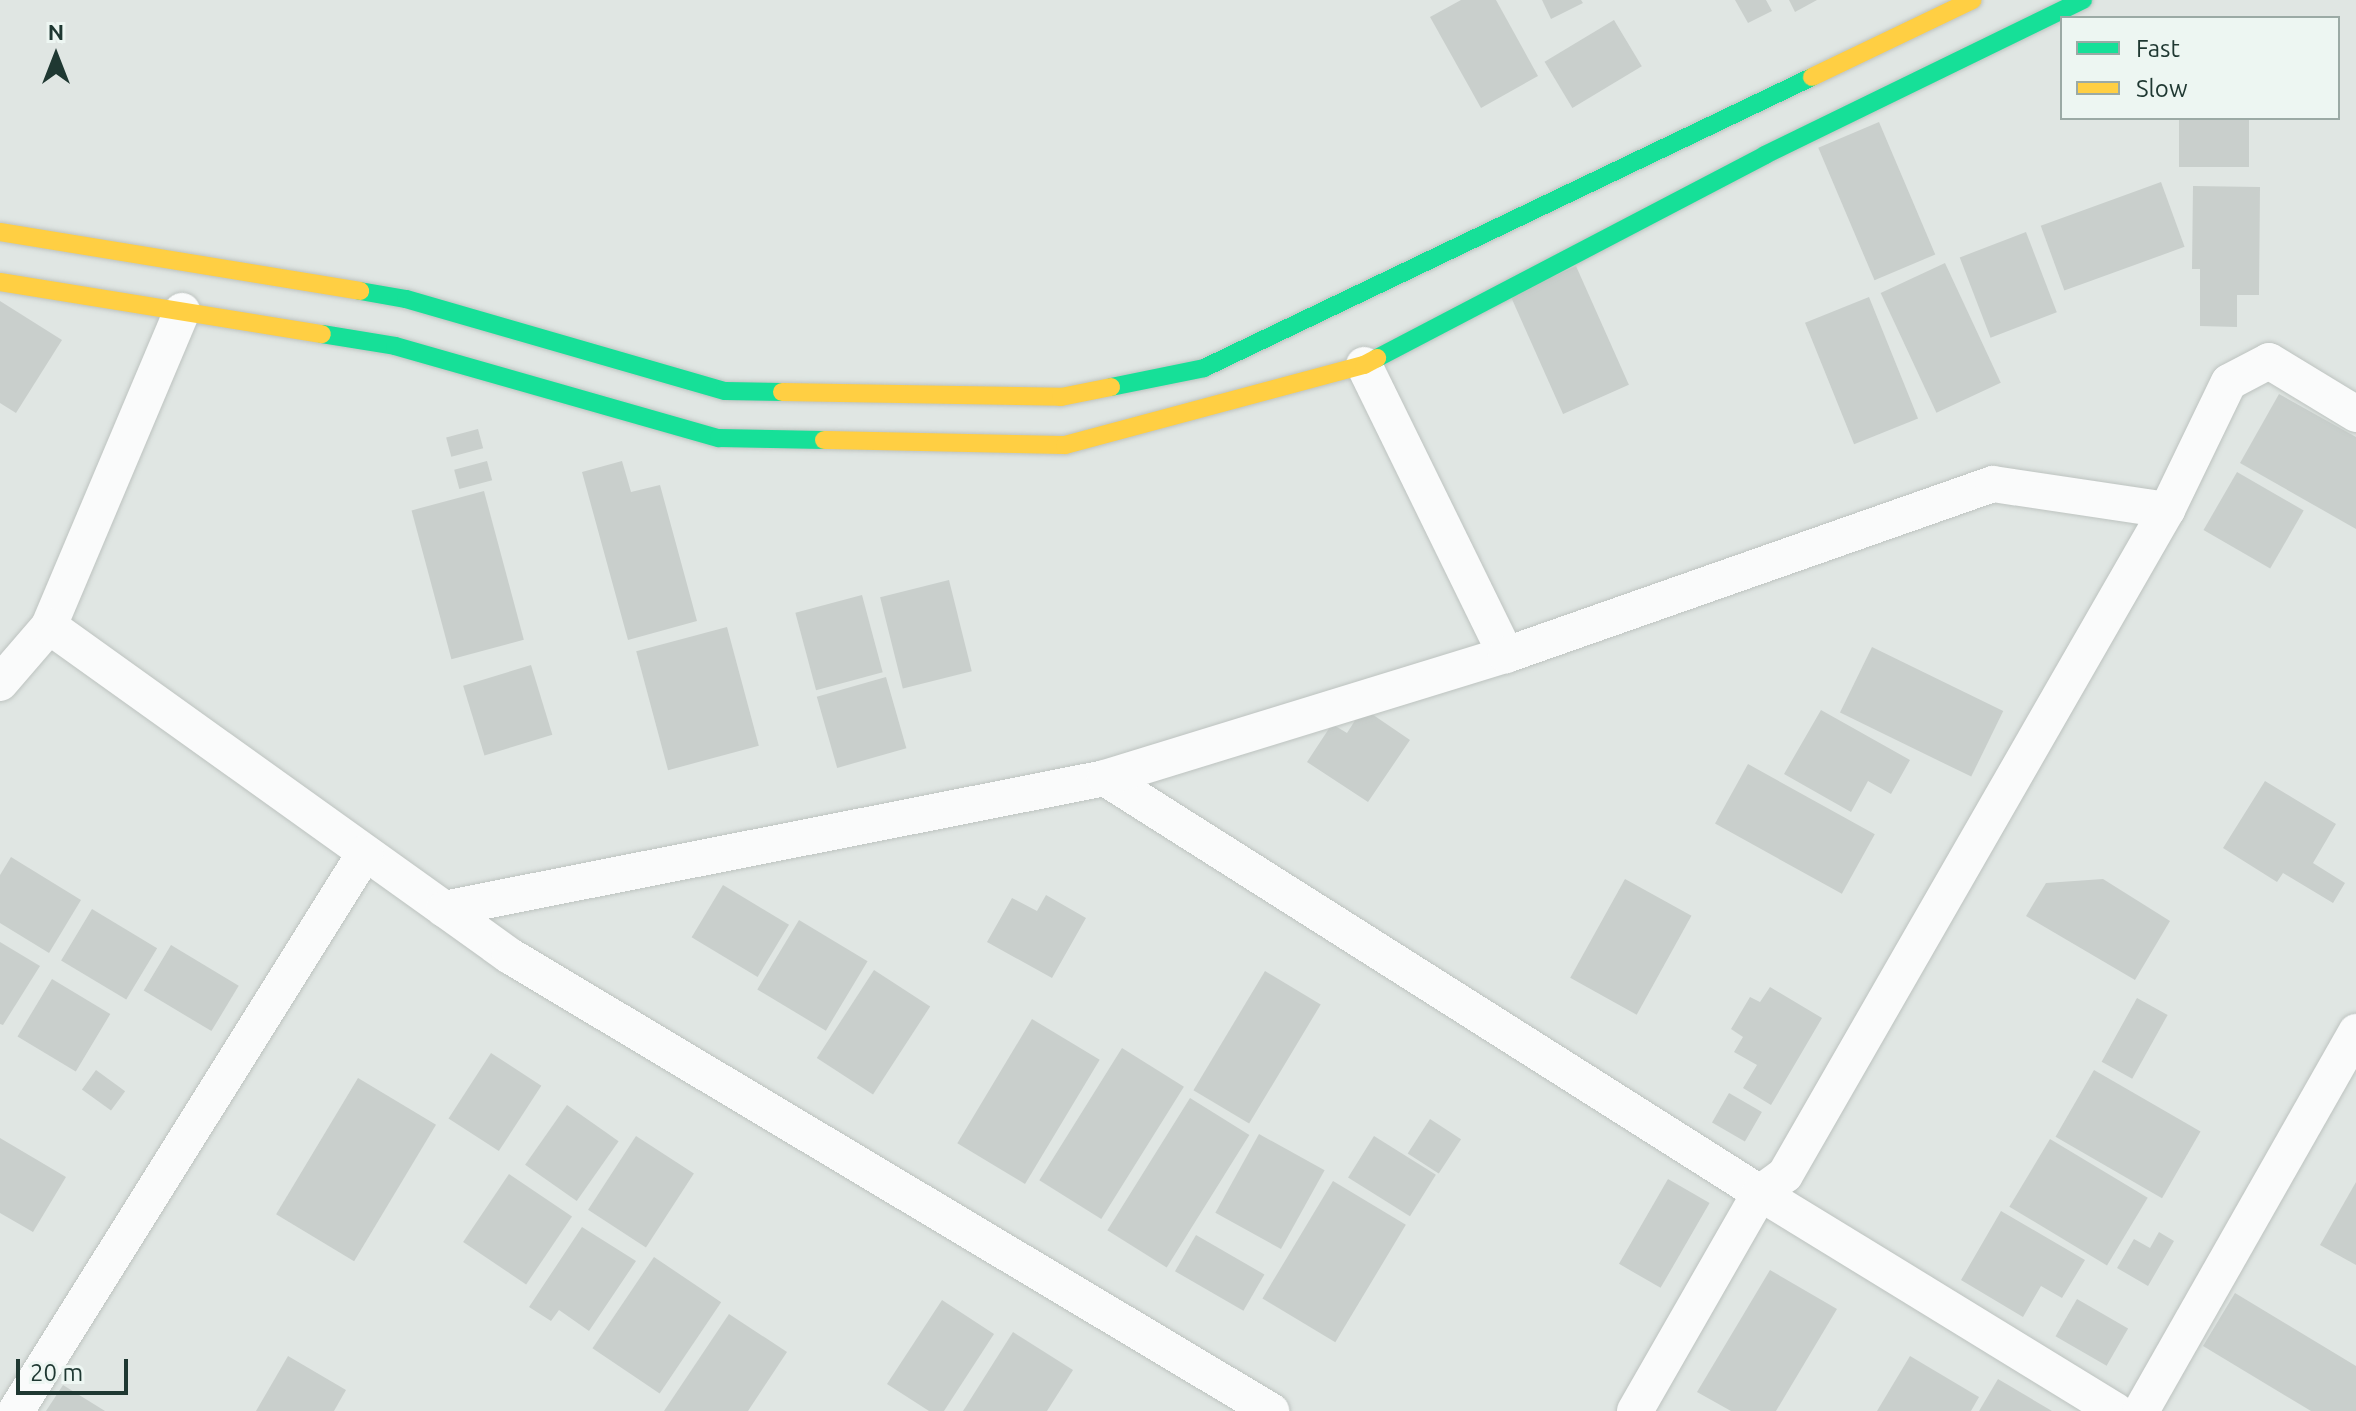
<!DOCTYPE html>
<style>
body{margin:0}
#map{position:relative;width:2356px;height:1411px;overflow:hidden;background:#e0e6e3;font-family:Ubuntu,sans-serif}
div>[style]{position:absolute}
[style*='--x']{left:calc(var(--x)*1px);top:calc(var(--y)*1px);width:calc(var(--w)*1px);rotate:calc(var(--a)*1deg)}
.building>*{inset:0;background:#c9cfcc;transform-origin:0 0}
.roads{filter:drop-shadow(0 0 2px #bdc3c0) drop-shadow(0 0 2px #bdc3c0)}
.street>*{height:36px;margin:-18px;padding:0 18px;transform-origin:18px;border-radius:18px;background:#fafbfb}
.fast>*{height:18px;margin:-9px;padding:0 9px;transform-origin:9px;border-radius:9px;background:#16e098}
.slow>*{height:18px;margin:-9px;padding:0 9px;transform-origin:9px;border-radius:9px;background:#ffcf43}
span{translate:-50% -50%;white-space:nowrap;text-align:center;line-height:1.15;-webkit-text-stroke:6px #edf6f2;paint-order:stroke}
.legend{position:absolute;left:2060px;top:16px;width:280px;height:104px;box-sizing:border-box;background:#edf6f2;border:2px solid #9baaa5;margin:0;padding:10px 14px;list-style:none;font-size:24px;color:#1f3832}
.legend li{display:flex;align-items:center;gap:16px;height:40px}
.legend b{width:40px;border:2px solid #9baaa5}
.north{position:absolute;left:16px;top:16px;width:80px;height:80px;-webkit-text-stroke:6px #edf6f2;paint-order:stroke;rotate:0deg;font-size:22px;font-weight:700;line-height:32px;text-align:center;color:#1f3832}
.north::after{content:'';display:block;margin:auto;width:28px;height:36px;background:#1f3832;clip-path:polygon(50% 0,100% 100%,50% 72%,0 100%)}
.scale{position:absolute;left:16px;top:1359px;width:112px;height:36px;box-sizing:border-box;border:4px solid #1f3832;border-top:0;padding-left:10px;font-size:24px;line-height:28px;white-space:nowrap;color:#1f3832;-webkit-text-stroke:6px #edf6f2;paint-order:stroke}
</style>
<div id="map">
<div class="building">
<div style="clip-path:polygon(1461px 0,1496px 0,1538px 76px,1481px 108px,1430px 17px)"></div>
<div style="clip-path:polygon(1542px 0,1581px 0,1583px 3px,1551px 19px)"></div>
<div style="clip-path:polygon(1735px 0,1766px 0,1772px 11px,1748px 23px)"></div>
<div style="clip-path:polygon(1789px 0,1817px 0,1795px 12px)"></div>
<div style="left:1614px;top:20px;width:54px;height:81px;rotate:59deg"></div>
<div style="left:2179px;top:118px;width:70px;height:49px"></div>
<div style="left:1879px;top:122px;width:144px;height:66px;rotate:67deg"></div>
<div style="left:2161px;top:182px;width:69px;height:128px;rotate:70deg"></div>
<div style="clip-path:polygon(2193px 186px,2260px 187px,2259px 295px,2237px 295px,2237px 327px,2200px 326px,2200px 269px,2192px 269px)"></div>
<div style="left:2026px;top:232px;width:86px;height:71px;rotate:69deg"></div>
<div style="left:1945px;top:263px;width:132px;height:71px;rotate:65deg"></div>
<div style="left:1576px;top:266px;width:130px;height:72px;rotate:66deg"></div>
<div style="left:1869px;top:297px;width:131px;height:69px;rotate:68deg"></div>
<div style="clip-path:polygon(0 301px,62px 340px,16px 413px,0 403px)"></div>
<div style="clip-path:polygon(2279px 394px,2356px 437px,2356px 529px,2240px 463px)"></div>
<div style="left:478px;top:429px;width:20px;height:33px;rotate:75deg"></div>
<div style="left:487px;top:461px;width:20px;height:34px;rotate:75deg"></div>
<div style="clip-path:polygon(622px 461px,631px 492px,660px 485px,697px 621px,628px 640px,582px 472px)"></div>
<div style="left:2237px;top:472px;width:77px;height:67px;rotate:30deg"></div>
<div style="left:484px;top:491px;width:154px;height:75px;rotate:75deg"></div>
<div style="left:949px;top:580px;width:94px;height:71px;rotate:76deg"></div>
<div style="left:862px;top:595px;width:80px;height:69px;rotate:75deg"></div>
<div style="left:727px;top:627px;width:123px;height:94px;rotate:75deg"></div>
<div style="left:1872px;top:647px;width:146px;height:73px;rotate:26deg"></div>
<div style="left:531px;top:665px;width:73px;height:71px;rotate:73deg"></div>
<div style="left:886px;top:677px;width:74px;height:72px;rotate:74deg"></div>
<div style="clip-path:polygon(1363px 708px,1410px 740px,1368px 802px,1307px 762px,1332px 724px,1347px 733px)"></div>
<div style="clip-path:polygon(1821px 710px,1910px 760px,1891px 794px,1868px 781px,1851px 812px,1784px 774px)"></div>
<div style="left:1748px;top:764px;width:145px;height:68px;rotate:29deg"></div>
<div style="clip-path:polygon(2265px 781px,2336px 824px,2313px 863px,2345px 883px,2333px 903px,2283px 873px,2277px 882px,2223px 848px)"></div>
<div style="clip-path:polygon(11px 857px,81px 900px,49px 953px,0 923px,0 875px)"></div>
<div style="left:1625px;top:879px;width:76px;height:113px;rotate:29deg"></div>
<div style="clip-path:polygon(2103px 879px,2170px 921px,2135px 980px,2026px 916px,2046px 883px)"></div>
<div style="left:723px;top:885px;width:77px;height:61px;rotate:31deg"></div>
<div style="clip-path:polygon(1046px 895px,1086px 918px,1052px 978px,987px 942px,1012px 898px,1037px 911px)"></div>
<div style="left:92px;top:909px;width:76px;height:60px;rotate:31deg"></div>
<div style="left:799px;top:920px;width:80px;height:81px;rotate:31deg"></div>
<div style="clip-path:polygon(0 942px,40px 966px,3px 1025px,0 1024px)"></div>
<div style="left:171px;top:945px;width:79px;height:53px;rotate:31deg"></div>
<div style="left:874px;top:970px;width:67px;height:105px;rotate:33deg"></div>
<div style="left:1265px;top:971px;width:65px;height:139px;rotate:31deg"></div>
<div style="left:52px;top:979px;width:68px;height:67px;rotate:31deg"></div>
<div style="clip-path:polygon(1770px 987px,1822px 1018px,1771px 1105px,1743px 1088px,1757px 1065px,1734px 1052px,1743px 1037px,1731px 1029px,1750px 997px,1760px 1002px)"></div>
<div style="left:2137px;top:998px;width:35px;height:73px;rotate:29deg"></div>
<div style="left:1032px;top:1019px;width:79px;height:145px;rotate:31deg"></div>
<div style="left:1122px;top:1048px;width:73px;height:156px;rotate:32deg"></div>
<div style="left:491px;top:1053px;width:60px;height:78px;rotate:33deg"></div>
<div style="left:96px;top:1070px;width:36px;height:24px;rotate:36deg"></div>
<div style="left:2094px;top:1070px;width:123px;height:77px;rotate:30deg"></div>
<div style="left:358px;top:1078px;width:91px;height:159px;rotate:31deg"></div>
<div style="left:1729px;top:1093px;width:38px;height:34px;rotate:30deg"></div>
<div style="left:1190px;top:1098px;width:70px;height:156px;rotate:32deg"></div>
<div style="left:567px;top:1105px;width:63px;height:73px;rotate:35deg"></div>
<div style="left:1430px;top:1119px;width:37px;height:41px;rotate:33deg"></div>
<div style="left:1259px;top:1134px;width:75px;height:90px;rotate:29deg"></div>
<div style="left:636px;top:1136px;width:69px;height:88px;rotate:33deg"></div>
<div style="left:1374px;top:1136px;width:73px;height:49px;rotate:32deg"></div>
<div style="clip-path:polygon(0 1138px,66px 1177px,33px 1232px,0 1213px)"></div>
<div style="left:2050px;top:1139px;width:114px;height:79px;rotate:31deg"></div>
<div style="left:509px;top:1174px;width:76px;height:82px;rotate:34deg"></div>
<div style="left:1668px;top:1179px;width:48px;height:98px;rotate:30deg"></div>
<div style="left:1333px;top:1181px;width:85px;height:137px;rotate:31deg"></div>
<div style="clip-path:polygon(2356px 1182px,2356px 1265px,2320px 1245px)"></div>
<div style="clip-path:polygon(2001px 1211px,2085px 1260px,2062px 1298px,2041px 1286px,2023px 1317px,1961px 1280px)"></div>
<div style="clip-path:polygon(582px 1227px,636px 1261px,589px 1331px,559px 1310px,551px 1321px,529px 1307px)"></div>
<div style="clip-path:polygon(2159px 1232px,2174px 1241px,2148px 1286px,2117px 1268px,2134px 1239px,2150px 1248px)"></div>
<div style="left:1196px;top:1235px;width:79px;height:42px;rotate:30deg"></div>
<div style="left:654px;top:1257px;width:81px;height:110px;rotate:34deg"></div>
<div style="clip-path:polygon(1770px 1270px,1837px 1309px,1776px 1411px,1731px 1411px,1697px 1392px)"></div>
<div style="clip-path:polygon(2235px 1293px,2356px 1366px,2356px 1411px,2311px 1411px,2203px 1346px)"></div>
<div style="left:2077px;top:1299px;width:59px;height:43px;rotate:30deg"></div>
<div style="clip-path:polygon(942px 1300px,994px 1334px,944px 1411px,929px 1411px,887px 1384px)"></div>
<div style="clip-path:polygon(729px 1314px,787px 1352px,748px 1411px,664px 1411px)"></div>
<div style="clip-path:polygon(1013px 1332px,1073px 1370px,1047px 1411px,963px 1411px)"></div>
<div style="clip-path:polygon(288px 1356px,346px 1390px,334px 1411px,256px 1411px)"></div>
<div style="clip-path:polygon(1910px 1356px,1979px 1397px,1971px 1411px,1877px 1411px)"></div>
<div style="clip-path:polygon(1998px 1379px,2052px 1411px,1979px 1411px)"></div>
<div style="clip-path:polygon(63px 1385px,105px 1411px,46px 1411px)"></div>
</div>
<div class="roads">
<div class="street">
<div style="--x:1364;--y:365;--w:323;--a:63.9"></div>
<div style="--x:49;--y:626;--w:342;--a:-67.1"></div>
<div style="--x:0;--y:683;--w:75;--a:-49.3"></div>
<div style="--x:49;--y:626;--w:567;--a:35.6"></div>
<div style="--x:510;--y:956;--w:887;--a:30.88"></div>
<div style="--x:1105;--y:778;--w:775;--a:32.36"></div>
<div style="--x:1760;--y:1193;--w:417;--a:31.5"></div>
<div style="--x:444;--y:909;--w:674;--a:-11.21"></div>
<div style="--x:1105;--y:778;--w:419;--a:-17.1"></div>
<div style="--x:1506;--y:655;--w:516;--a:-19.35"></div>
<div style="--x:1993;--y:484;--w:176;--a:8.5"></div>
<div style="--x:16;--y:1411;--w:658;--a:-57.98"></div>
<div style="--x:1635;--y:1411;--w:251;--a:-60.2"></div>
<div style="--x:1760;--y:1193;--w:31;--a:-36"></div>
<div style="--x:1785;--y:1175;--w:767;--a:-60.13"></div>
<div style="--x:2167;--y:510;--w:142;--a:-64.2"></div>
<div style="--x:2229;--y:382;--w:45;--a:-27.7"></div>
<div style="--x:2269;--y:361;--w:102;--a:31.3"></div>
<div style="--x:2141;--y:1411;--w:436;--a:-60.4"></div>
</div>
<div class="fast">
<div style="--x:360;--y:291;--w:47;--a:9.9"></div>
<div style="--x:406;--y:299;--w:332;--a:16.1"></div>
<div style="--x:725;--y:391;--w:57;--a:1"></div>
<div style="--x:322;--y:334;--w:74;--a:9.3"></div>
<div style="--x:395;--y:346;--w:337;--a:15.9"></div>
<div style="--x:719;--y:438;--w:105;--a:1.1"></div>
<div style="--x:1377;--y:358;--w:438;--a:-27.6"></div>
<div style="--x:1765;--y:155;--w:354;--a:-26"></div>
<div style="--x:1111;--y:387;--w:95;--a:-11.5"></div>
<div style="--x:1204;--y:368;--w:674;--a:-25.58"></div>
</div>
<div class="slow">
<div style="--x:1812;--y:77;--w:178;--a:-25.6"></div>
<div style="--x:0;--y:232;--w:365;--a:9.3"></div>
<div style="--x:0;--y:282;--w:326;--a:9.2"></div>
<div style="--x:782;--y:392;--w:279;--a:1"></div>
<div style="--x:1061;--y:397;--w:51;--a:-11.3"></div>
<div style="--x:824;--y:440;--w:241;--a:1.2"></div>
<div style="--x:1065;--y:445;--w:310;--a:-15"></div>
<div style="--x:1364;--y:365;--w:15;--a:-28"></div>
</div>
</div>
<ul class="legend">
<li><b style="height:10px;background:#16e098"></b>Fast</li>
<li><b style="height:10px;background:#ffcf43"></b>Slow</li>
</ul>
<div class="north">N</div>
<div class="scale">20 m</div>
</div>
